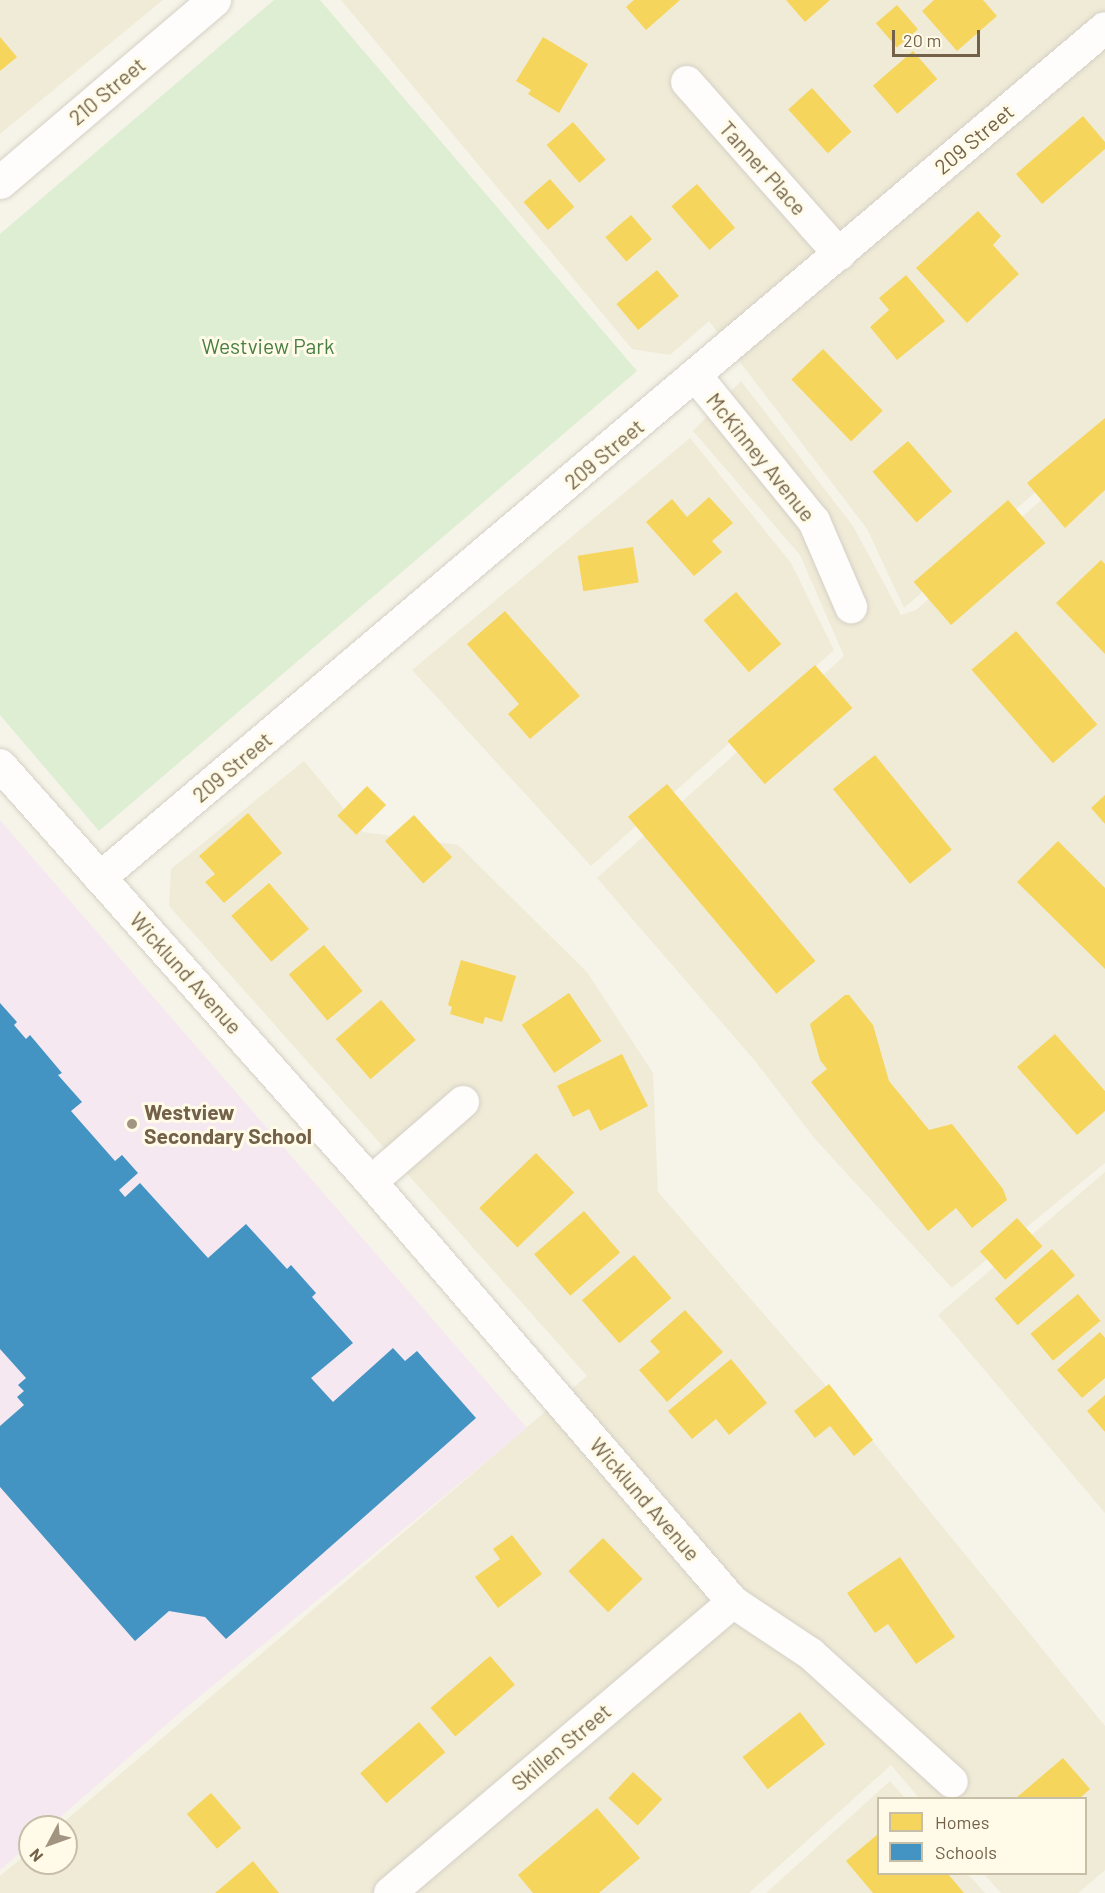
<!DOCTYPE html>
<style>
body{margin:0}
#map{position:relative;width:1105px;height:1893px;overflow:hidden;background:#f6f4e8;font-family:Barlow,sans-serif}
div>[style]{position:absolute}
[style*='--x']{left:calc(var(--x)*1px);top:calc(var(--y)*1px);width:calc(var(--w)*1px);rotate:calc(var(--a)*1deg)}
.residential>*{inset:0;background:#f0ebd7}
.education>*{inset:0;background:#f5e8f1}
.green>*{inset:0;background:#ddeed3}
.homes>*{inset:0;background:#f6d55c;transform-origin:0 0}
.schools>*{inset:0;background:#4393c3}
.roads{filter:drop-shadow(0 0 2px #d4d0c5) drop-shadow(0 0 2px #d4d0c5)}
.street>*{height:32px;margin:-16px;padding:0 16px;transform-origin:16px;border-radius:16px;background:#fefdfc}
.secondary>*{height:33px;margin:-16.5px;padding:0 16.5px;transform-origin:16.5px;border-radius:16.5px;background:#fefdfc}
.dots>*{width:16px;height:16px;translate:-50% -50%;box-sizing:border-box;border:3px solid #fffbe8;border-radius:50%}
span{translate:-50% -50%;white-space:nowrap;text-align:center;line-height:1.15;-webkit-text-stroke:6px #fffbe8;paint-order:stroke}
.street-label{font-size:21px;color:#736249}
.park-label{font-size:21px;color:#477f43}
.poi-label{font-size:21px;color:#736249;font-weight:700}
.left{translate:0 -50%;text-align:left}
.legend{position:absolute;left:877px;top:1797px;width:210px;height:78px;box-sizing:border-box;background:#fffbe8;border:2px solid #c7bea8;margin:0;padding:8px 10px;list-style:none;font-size:18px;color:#736249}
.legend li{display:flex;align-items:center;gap:12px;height:30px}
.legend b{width:30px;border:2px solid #c7bea8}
.north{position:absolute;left:18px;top:1815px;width:60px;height:60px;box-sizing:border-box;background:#fffbe8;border:2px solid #c7bea8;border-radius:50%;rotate:229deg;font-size:16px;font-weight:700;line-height:24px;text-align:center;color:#736249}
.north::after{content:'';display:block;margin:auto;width:21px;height:27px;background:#a19581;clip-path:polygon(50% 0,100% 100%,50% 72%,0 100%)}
.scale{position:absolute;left:892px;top:30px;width:88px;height:27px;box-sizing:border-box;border:3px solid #736249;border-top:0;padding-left:8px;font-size:18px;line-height:21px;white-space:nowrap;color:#736249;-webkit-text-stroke:4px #fffbe8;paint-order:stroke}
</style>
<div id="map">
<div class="residential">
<div style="clip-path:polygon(0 0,163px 0,0 134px)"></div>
<div style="clip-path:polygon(341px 0,1105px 0,1105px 431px,904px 608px,867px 529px,709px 321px,670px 355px,632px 349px)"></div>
<div style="clip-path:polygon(741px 381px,853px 526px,901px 615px,916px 610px,1105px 444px,1105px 1163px,952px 1288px,815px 1139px,755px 1061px,597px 878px,844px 656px,800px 555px,693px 431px)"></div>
<div style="clip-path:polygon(690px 438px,791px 563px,834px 650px,591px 866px,412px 670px)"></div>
<div style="clip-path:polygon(304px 761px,363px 832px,458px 845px,587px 972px,653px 1073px,658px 1192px,853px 1417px,1105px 1726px,1105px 1870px,1078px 1893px,1001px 1893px,984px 1874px,1086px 1874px,1086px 1798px,919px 1798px,891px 1765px,749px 1893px,0 1893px,0 1876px,30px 1851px,30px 1863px,66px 1863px,66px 1827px,58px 1827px,587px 1376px,169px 906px,171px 869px)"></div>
<div style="clip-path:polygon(1105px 1172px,1105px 1513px,938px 1315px)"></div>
<div style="clip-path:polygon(890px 1781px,905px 1798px,878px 1798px,878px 1874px,968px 1874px,985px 1893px,766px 1893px)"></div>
</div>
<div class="education">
<div style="clip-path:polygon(0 820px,527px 1428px,182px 1711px,49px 1827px,30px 1827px,30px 1844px,0 1870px)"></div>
</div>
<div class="green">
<div style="clip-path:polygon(274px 0,320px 0,637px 371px,99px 831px,0 715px,0 234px)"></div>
</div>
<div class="homes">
<div style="clip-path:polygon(634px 0,680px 0,646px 30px,626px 7px)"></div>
<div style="clip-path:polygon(786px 0,830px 0,805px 22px)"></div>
<div style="clip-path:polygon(934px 0,983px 0,997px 16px,957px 51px,922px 11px)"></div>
<div style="left:897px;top:5px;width:32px;height:28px;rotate:49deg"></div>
<div style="clip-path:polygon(0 37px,17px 57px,0 71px)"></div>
<div style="clip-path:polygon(543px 37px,588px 64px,559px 113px,528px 94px,531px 90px,516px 81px)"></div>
<div style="left:913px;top:51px;width:37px;height:53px;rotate:49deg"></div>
<div style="left:812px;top:88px;width:59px;height:32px;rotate:48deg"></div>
<div style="clip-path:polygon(1083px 116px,1105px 142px,1105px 149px,1042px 204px,1016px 174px)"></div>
<div style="left:573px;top:122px;width:50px;height:35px;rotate:49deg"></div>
<div style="left:550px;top:179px;width:37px;height:35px;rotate:49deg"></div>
<div style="left:697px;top:184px;width:58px;height:34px;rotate:49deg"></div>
<div style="clip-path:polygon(978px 211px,1001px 236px,993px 245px,1019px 274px,967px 323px,916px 268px)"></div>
<div style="left:631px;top:215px;width:32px;height:34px;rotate:49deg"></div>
<div style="left:657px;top:270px;width:34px;height:53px;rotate:50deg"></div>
<div style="clip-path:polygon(906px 275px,945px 321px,897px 360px,870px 327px,889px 310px,879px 298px)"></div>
<div style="left:823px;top:349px;width:86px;height:44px;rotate:46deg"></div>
<div style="clip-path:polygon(1105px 418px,1105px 490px,1065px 528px,1027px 483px)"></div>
<div style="left:908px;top:441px;width:67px;height:47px;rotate:49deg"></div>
<div style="clip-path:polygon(709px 497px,733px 523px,712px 541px,722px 552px,694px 576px,646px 522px,672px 499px,687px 517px)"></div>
<div style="left:1008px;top:500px;width:57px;height:125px;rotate:49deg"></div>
<div style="left:633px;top:547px;width:36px;height:56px;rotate:81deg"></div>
<div style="clip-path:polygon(1101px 560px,1105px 564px,1105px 654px,1056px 603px)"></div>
<div style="left:736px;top:592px;width:69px;height:43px;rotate:49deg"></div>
<div style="clip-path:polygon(505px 611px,580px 696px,530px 739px,508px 714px,519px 704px,467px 644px)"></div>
<div style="left:1016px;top:631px;width:124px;height:59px;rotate:49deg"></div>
<div style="left:815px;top:665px;width:57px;height:116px;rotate:49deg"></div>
<div style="left:875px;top:755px;width:122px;height:54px;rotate:51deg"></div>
<div style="left:667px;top:784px;width:231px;height:51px;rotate:50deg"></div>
<div style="left:367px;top:786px;width:27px;height:42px;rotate:45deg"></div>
<div style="clip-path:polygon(1105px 795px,1105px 824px,1091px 808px)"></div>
<div style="clip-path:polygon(248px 813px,282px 853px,224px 903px,205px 882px,215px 874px,199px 856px)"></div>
<div style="left:414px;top:815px;width:57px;height:39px;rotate:48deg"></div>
<div style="clip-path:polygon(1058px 841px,1105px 888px,1105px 969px,1017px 882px)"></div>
<div style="left:269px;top:883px;width:61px;height:50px;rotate:49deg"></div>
<div style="left:324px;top:945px;width:60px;height:46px;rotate:50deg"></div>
<div style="clip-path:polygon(461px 960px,516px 976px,502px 1022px,485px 1017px,483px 1024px,450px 1014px,452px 1007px,448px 1005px)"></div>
<div style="left:569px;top:993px;width:58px;height:57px;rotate:56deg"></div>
<div style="clip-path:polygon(845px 995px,849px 995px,873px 1025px,889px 1081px,929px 1130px,952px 1124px,1003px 1189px,1007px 1200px,972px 1228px,956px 1208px,928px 1231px,811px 1082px,827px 1069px,820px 1060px,810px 1024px)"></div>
<div style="left:381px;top:1000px;width:53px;height:60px;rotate:49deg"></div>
<div style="clip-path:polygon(1055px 1034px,1105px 1091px,1105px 1111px,1077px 1135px,1017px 1067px)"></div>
<div style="clip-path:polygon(622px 1054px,648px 1106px,600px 1131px,589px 1109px,573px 1117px,557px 1086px)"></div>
<div style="left:536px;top:1153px;width:55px;height:79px;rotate:46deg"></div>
<div style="left:584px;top:1211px;width:55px;height:66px;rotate:49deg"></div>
<div style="left:1017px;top:1218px;width:38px;height:50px;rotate:48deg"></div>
<div style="left:1052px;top:1249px;width:35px;height:76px;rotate:49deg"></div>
<div style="left:634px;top:1255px;width:57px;height:69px;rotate:49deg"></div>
<div style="left:1078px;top:1294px;width:35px;height:62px;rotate:50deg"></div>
<div style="clip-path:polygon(685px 1310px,723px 1352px,667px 1402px,639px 1370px,660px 1352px,650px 1341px)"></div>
<div style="clip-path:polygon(1100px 1332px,1105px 1338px,1105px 1378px,1082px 1398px,1057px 1370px)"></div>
<div style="clip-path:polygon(731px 1359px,767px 1403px,729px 1435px,716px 1419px,692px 1439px,668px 1411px)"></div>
<div style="clip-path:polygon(829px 1384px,873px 1440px,854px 1456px,830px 1426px,815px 1438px,794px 1411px)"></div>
<div style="clip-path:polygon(1105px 1395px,1105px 1432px,1087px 1411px)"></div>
<div style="clip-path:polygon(512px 1535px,542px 1574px,498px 1608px,475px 1577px,500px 1559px,493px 1549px)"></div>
<div style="left:603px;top:1538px;width:57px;height:48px;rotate:46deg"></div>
<div style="clip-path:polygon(900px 1557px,955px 1637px,916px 1664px,888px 1624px,875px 1633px,847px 1593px)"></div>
<div style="left:490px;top:1656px;width:38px;height:79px;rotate:49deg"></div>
<div style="left:800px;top:1712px;width:41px;height:73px;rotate:52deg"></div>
<div style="left:419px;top:1722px;width:40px;height:78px;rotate:49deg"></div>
<div style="clip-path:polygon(1063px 1758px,1090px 1789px,1080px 1798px,1016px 1798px)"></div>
<div style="left:633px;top:1772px;width:40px;height:36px;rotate:43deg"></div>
<div style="left:211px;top:1793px;width:46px;height:32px;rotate:49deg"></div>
<div style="clip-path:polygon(597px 1808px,640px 1858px,599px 1893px,533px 1893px,518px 1875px)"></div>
<div style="clip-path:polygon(878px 1834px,878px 1874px,948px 1874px,964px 1893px,873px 1893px,846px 1861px)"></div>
<div style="clip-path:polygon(253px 1861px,279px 1893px,215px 1893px)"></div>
</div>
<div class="schools">
<div style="clip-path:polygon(0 1003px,17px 1022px,14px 1025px,26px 1039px,30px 1035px,62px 1073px,58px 1075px,82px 1102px,71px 1111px,115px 1161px,122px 1155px,138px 1173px,119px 1190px,125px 1197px,140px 1183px,208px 1258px,246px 1224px,287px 1269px,291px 1265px,316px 1293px,312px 1297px,353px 1343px,311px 1378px,333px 1402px,393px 1348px,405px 1361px,417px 1351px,476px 1418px,226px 1639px,205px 1617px,169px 1611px,135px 1641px,0 1487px,0 1426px,24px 1405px,17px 1397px,24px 1391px,18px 1385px,26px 1378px,0 1349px)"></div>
</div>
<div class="roads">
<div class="street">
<div style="--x:687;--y:82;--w:230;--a:48.5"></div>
<div style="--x:696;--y:376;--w:187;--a:50.9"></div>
<div style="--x:814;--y:521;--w:94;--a:66.7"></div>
<div style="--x:0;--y:765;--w:558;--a:48.34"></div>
<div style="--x:371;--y:1182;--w:554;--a:49.24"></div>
<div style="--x:733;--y:1602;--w:94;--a:33.7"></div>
<div style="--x:811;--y:1654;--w:190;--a:42.2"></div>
<div style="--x:100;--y:878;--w:1316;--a:-40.22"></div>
<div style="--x:371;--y:1182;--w:122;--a:-41"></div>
<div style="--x:390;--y:1893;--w:450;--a:-40.3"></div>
</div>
<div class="secondary">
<div style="--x:0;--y:182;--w:281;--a:-40.4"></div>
</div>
</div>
<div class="dots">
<div style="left:132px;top:1124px;background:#a19581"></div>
</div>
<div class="street-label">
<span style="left:107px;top:91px;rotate:-40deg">210 Street</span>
<span style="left:974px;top:139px;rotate:-40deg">209 Street</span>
<span style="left:763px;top:168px;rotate:48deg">Tanner Place</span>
<span style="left:604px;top:454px;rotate:-40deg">209 Street</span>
<span style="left:761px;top:457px;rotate:51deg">McKinney Avenue</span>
<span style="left:232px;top:767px;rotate:-40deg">209 Street</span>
<span style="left:186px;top:973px;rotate:48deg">Wicklund Avenue</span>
<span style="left:645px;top:1499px;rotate:49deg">Wicklund Avenue</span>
<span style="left:561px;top:1747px;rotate:-40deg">Skillen Street</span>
</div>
<div class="park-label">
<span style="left:268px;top:346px">Westview Park</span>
</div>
<div class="poi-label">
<span class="left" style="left:144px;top:1124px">Westview<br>Secondary School</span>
</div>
<ul class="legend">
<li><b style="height:16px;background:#f6d55c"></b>Homes</li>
<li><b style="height:16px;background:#4393c3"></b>Schools</li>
</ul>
<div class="north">N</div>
<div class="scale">20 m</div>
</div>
